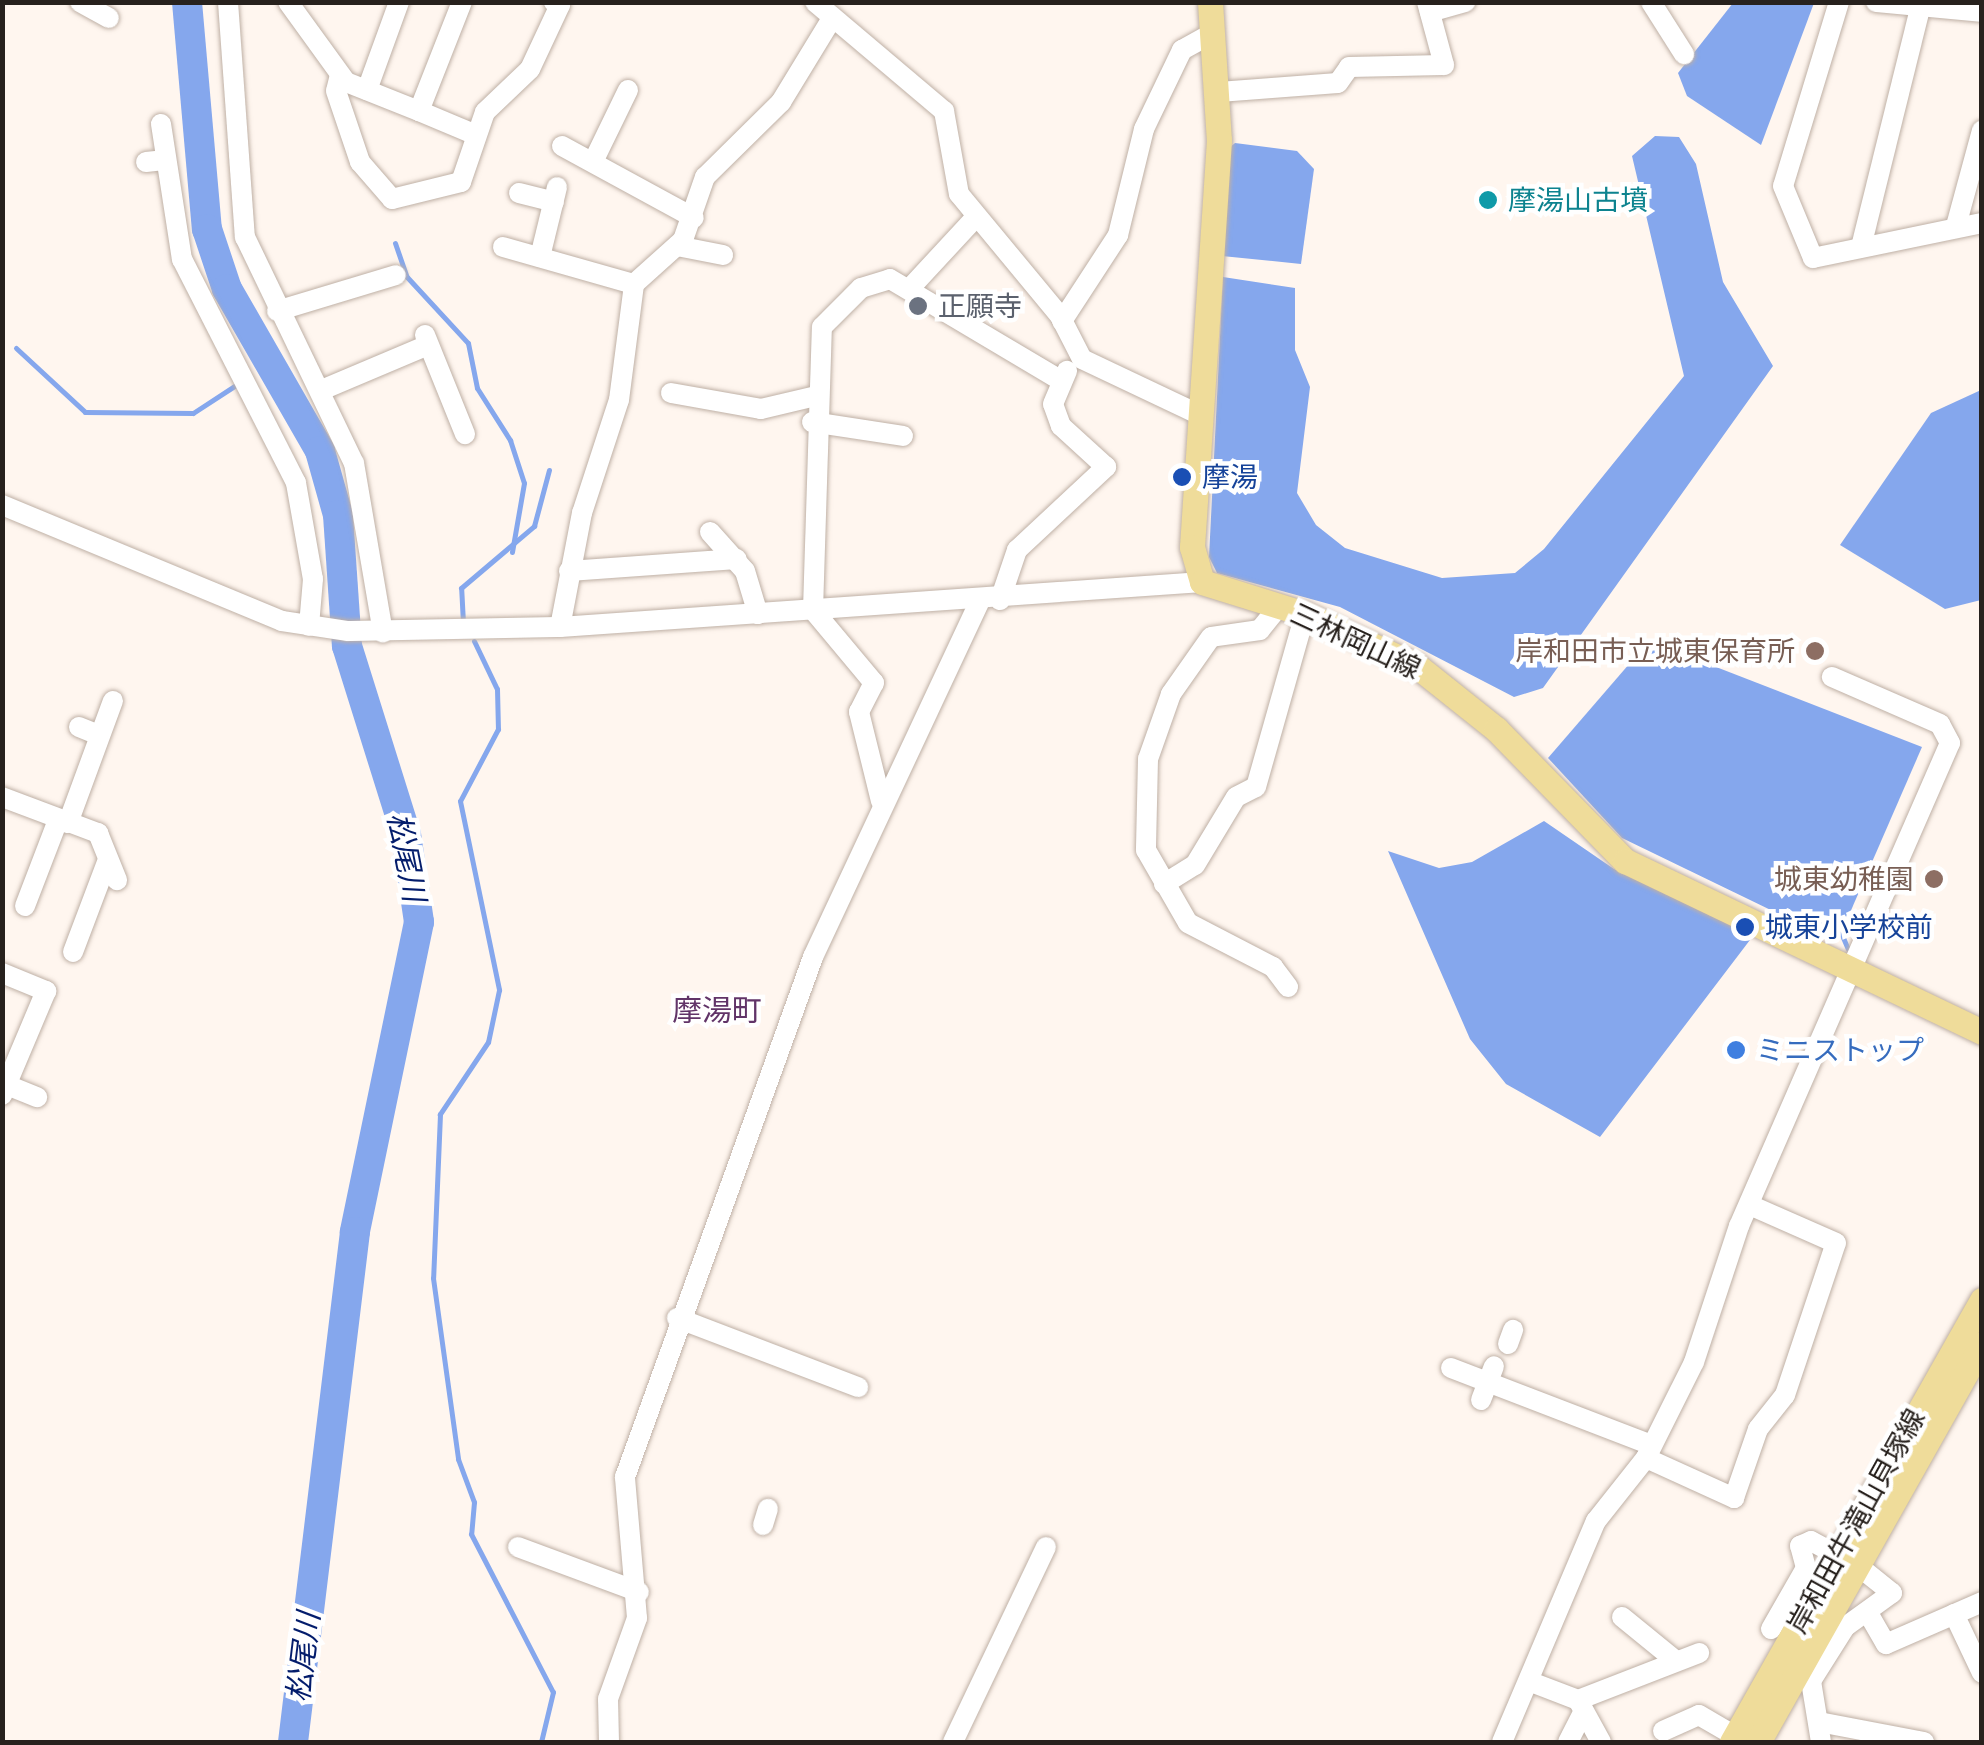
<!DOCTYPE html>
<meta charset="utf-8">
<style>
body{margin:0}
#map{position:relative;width:1984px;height:1745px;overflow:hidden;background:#fff6ef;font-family:Mulish,"Noto Sans JP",sans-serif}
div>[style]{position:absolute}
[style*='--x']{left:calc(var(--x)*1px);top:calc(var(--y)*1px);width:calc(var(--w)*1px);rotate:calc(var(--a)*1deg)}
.water>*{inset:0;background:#85a7ed}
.stream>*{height:5px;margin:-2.5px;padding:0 2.5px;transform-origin:2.5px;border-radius:2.5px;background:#85a7ed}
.river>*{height:30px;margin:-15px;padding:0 15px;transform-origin:15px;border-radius:15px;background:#85a7ed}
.roads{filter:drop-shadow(0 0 2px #bfb0a5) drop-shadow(0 0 2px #bfb0a5)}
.minor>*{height:20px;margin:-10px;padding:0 10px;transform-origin:10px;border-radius:10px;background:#fff}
.major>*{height:25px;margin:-12.5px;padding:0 12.5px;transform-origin:12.5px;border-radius:12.5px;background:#efdc9a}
.dots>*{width:28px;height:28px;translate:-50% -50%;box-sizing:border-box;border:5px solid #fff;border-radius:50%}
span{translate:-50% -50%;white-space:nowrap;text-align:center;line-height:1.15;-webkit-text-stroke:9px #fff;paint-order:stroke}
.culture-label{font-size:28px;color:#0d838f}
.left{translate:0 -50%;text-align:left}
.worship-label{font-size:28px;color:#5b616d}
.transit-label{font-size:28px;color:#164399}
.street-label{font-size:28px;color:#27211d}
.education-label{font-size:28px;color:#785e54}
.right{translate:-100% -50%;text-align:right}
.shop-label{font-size:28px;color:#366cbe}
.water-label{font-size:30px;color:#041d6c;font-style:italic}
.neighbourhood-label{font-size:30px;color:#613468}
.frame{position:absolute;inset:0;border:5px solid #27211d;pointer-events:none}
</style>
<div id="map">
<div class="water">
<div style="clip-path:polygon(1733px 3px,1814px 3px,1761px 145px,1687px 96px,1678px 73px)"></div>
<div style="clip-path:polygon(1655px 136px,1679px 137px,1696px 164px,1723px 282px,1773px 366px,1543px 688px,1514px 697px,1340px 607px,1217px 573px,1209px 557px,1223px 277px,1295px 288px,1295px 350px,1310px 387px,1297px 493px,1316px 525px,1345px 548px,1442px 578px,1515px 573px,1544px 549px,1684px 376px,1632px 156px)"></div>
<div style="clip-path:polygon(1235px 143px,1297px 151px,1314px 169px,1301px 264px,1222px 256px,1228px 149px)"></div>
<div style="clip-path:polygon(1981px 390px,1981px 600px,1945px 609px,1840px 545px,1931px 413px)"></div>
<div style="clip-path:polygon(1649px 641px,1922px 747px,1849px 915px,1816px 932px,1622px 838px,1548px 758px)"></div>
<div style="clip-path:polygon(1544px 821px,1614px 869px,1753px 936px,1600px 1137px,1506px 1084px,1470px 1039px,1388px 851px,1439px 868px,1472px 862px)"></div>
</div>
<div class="stream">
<div style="--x:395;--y:243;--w:36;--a:71"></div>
<div style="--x:407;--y:277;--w:90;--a:47.3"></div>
<div style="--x:468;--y:343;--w:46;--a:78.7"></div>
<div style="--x:477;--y:388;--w:62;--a:57.6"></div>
<div style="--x:510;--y:440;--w:45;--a:72"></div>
<div style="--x:524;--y:483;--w:70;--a:99.9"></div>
<div style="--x:16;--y:348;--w:94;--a:42.8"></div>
<div style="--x:85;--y:412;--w:108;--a:0.5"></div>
<div style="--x:193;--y:413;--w:51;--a:-33.1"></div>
<div style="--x:262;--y:373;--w:14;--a:-25"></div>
<div style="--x:463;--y:623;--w:35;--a:-93"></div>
<div style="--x:461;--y:588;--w:96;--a:-40.3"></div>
<div style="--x:534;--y:526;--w:58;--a:-75"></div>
<div style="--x:474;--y:641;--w:53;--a:64.4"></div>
<div style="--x:497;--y:689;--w:40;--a:88.6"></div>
<div style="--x:498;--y:729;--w:81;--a:117.8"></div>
<div style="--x:460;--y:801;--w:193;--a:78.3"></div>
<div style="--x:499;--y:990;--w:53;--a:101.9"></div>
<div style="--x:488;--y:1042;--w:87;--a:123.7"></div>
<div style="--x:440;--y:1114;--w:164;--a:92.4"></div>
<div style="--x:433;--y:1278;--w:183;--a:82.1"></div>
<div style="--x:458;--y:1459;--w:46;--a:69.6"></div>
<div style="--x:474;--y:1502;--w:32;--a:95"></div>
<div style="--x:471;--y:1534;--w:178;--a:62.6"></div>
<div style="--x:553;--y:1692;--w:51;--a:103.5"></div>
<div style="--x:1836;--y:921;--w:30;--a:67"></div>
</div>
<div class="river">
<div style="--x:187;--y:2;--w:228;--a:85"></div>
<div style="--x:207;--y:229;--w:63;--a:71.6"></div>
<div style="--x:227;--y:289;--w:187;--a:60.1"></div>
<div style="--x:320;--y:451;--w:66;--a:74.3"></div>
<div style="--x:338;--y:515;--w:131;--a:86.1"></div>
<div style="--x:347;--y:646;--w:197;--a:72.6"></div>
<div style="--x:406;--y:834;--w:89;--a:81.6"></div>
<div style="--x:419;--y:922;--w:317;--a:101.7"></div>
<div style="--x:355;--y:1232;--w:514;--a:96.93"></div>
</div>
<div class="roads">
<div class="minor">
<div style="--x:80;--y:2;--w:33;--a:29"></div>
<div style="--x:228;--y:2;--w:236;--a:85.9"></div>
<div style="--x:245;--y:237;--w:251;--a:64.3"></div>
<div style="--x:354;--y:463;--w:172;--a:80.3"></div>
<div style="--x:288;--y:2;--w:99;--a:54.1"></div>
<div style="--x:346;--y:82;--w:79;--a:21.7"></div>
<div style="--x:419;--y:111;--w:117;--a:-68.5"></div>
<div style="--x:815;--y:2;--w:169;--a:40.2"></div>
<div style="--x:944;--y:111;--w:84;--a:79.8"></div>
<div style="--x:959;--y:194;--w:158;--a:50.4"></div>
<div style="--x:1060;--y:316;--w:48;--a:62.9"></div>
<div style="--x:1082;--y:359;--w:133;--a:25.4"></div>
<div style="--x:1651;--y:2;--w:62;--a:57.6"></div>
<div style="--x:1839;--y:2;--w:192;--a:106.9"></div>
<div style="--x:1783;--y:186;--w:78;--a:67.4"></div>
<div style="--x:1813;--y:258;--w:173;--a:-11.7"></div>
<div style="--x:1876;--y:2;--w:106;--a:5.4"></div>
<div style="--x:1430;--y:12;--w:37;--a:-16"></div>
<div style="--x:340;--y:75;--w:16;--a:104"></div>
<div style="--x:336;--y:91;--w:75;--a:71.3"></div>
<div style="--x:360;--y:162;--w:49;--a:49.1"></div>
<div style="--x:392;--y:199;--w:71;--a:-13.8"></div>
<div style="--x:461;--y:182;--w:74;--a:-71.1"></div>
<div style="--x:485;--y:112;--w:62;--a:-43.7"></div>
<div style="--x:530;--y:69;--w:71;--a:-64.9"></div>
<div style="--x:560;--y:5;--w:7;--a:-153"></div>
<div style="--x:367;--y:90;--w:94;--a:-70"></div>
<div style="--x:1219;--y:92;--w:119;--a:-4.3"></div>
<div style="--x:1338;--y:83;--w:19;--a:-55"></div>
<div style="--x:1349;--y:67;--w:95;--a:-1.2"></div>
<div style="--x:1444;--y:65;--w:65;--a:-105.1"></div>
<div style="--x:419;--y:111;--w:62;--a:22.8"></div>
<div style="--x:161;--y:124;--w:137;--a:81.2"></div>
<div style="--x:182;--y:259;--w:251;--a:63"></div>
<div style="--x:296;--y:483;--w:97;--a:80"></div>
<div style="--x:313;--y:579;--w:47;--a:94.9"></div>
<div style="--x:562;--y:146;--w:150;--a:28.6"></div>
<div style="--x:146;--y:162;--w:20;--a:-6"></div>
<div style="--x:593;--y:162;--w:80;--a:-64.1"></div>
<div style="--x:519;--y:193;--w:36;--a:14"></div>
<div style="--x:1956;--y:226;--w:99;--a:-74.8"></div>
<div style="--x:677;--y:246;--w:47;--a:11.1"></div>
<div style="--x:503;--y:247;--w:136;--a:15.8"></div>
<div style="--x:1861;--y:247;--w:241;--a:-76.1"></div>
<div style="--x:540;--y:257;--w:72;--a:-76.3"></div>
<div style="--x:912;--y:286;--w:91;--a:-47.2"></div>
<div style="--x:277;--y:311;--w:124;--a:-16.8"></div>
<div style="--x:1062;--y:321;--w:103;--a:-56.9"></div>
<div style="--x:1118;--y:235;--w:109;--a:-76.2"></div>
<div style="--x:1144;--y:129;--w:88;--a:-64.3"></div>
<div style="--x:1182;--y:50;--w:35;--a:-29"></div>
<div style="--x:425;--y:335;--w:107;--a:68"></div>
<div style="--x:324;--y:389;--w:113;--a:-22.9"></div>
<div style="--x:671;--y:393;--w:91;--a:10.1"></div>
<div style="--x:761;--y:409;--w:57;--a:-13.3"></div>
<div style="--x:812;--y:422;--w:92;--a:8.7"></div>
<div style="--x:2;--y:505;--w:303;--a:22.5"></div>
<div style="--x:282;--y:621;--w:67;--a:8.6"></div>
<div style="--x:348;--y:631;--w:212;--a:-1.1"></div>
<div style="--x:560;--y:627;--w:644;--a:-4.01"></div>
<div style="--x:710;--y:532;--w:52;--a:48.1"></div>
<div style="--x:745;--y:571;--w:45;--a:73.2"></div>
<div style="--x:569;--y:571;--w:168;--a:-4.1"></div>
<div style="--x:1000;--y:600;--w:53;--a:-71.2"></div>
<div style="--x:1017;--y:550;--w:122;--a:-43"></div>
<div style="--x:1106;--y:467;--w:61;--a:-137.7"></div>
<div style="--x:1061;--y:426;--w:23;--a:-110"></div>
<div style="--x:1053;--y:404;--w:36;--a:-67"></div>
<div style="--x:1280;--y:605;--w:32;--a:129"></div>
<div style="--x:1260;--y:630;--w:49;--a:171.9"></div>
<div style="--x:1211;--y:637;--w:70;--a:125.1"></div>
<div style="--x:1171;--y:694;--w:69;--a:109.5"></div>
<div style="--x:1148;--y:759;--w:91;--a:91.3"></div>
<div style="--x:1146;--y:850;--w:84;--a:60.1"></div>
<div style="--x:1188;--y:923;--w:96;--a:27.4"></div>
<div style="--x:1273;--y:967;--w:25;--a:53"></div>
<div style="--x:560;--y:627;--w:116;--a:-79.1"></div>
<div style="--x:582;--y:513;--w:119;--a:-71.9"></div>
<div style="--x:619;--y:400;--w:117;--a:-82.6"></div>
<div style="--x:634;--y:284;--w:66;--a:-41.9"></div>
<div style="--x:683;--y:240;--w:67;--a:-70.8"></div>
<div style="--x:705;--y:177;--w:107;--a:-44.6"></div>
<div style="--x:781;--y:102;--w:96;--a:-58.6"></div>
<div style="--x:79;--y:727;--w:22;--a:22"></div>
<div style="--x:2;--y:797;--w:103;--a:20.6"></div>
<div style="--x:98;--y:833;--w:51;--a:68"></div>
<div style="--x:881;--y:801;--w:92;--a:-103.9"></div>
<div style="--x:859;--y:712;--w:33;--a:-63"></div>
<div style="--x:874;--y:683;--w:95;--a:-129.9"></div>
<div style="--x:813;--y:610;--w:283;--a:-88.2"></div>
<div style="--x:822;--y:327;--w:55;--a:-45"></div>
<div style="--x:861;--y:288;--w:30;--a:-17"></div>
<div style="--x:890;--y:279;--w:200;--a:30.7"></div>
<div style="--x:68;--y:823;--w:130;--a:-69.8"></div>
<div style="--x:1164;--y:884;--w:36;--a:-32"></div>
<div style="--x:1195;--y:865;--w:79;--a:-58.9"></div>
<div style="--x:1236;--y:797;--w:22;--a:-27"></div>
<div style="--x:1256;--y:787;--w:180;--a:-74.2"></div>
<div style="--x:25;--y:906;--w:92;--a:-69"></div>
<div style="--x:73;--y:952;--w:96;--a:-69.3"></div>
<div style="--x:2;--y:973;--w:48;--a:22.2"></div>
<div style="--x:46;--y:991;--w:113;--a:112.9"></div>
<div style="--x:2;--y:1083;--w:38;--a:22"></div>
<div style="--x:677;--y:1318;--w:194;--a:20.9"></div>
<div style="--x:1508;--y:1344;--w:15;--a:-70"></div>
<div style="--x:1451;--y:1368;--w:215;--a:21"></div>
<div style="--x:1481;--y:1400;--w:36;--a:-69"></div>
<div style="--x:1646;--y:1458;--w:97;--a:24.4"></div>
<div style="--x:1734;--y:1498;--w:73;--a:-70.8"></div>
<div style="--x:1758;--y:1429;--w:43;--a:-51.5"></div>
<div style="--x:1785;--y:1395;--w:160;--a:-71.5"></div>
<div style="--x:1836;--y:1243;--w:94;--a:-156.2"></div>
<div style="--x:763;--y:1525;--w:17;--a:-73"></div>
<div style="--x:518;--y:1547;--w:129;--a:20.4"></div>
<div style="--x:1868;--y:1613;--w:36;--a:60"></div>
<div style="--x:1886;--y:1644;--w:105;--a:-23.6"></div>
<div style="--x:1954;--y:1614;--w:65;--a:64.6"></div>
<div style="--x:1622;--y:1617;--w:68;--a:39.1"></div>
<div style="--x:1771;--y:1629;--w:70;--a:-60.2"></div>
<div style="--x:1806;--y:1568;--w:23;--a:-105"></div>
<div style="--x:1800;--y:1546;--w:12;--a:-24"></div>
<div style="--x:1811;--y:1541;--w:30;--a:28"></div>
<div style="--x:1531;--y:1682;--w:50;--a:21"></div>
<div style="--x:1578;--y:1700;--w:48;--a:61.3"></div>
<div style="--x:1578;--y:1700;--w:130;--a:-21.2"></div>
<div style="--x:1819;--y:1722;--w:107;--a:10.8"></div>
<div style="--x:1663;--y:1731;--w:39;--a:-24"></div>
<div style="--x:1699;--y:1715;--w:42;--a:30.3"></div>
<div style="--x:609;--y:1742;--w:43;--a:-91.3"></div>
<div style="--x:608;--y:1699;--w:86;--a:-70.3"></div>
<div style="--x:637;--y:1618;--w:142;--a:-94.9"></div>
<div style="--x:625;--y:1477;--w:553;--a:-70.12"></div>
<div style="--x:813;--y:957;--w:392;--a:-64.9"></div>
<div style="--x:953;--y:1742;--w:216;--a:-64.5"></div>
<div style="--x:1502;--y:1742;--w:240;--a:-67"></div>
<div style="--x:1596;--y:1521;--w:80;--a:-51.6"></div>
<div style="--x:1646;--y:1458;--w:107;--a:-63.4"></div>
<div style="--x:1694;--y:1362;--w:143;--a:-71.7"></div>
<div style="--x:1739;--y:1226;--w:527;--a:-66.4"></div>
<div style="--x:1950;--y:743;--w:21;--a:-118"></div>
<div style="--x:1940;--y:724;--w:118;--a:-156.5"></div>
<div style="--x:1568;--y:1742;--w:34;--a:-63"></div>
<div style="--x:1821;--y:1742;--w:62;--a:-99.3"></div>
<div style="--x:1811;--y:1681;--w:64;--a:-57.8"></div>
<div style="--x:1845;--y:1627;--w:58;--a:-35.9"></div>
<div style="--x:1892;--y:1593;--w:45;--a:-141.3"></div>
</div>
<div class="major">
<div style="--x:1210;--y:2;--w:138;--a:86.3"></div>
<div style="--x:1219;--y:140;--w:408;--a:93.8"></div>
<div style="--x:1192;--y:547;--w:36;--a:74"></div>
<div style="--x:1202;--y:582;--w:108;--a:17.3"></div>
<div style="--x:1305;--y:614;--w:123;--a:24.9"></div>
<div style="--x:1417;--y:666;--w:101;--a:38.6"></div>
<div style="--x:1496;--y:729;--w:185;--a:45.7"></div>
<div style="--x:1625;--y:861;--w:396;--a:25.6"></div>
<div style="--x:1732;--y:1742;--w:508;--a:-60.51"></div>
<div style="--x:1758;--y:1742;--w:457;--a:-60.6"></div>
</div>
</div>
<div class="dots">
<div style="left:1488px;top:200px;background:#0f9aa8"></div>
<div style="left:918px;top:306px;background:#6b7280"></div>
<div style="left:1182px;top:477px;background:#1a4fb4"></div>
<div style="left:1815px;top:651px;background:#8d6e63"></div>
<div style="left:1934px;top:879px;background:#8d6e63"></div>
<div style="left:1745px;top:927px;background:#1a4fb4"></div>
<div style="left:1736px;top:1050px;background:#3f7fe0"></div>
</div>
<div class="culture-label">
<span class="left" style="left:1508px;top:200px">摩湯山古墳</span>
</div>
<div class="worship-label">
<span class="left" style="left:938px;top:306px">正願寺</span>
</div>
<div class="transit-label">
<span class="left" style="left:1202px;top:477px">摩湯</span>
<span class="left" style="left:1765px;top:927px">城東小学校前</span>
</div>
<div class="street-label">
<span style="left:1356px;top:641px;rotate:25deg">三林岡山線</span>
<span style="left:1856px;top:1521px;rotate:-61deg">岸和田牛滝山貝塚線</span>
</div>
<div class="education-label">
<span class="right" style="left:1795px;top:651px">岸和田市立城東保育所</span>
<span class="right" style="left:1914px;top:879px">城東幼稚園</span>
</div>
<div class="shop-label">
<span class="left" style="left:1756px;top:1050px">ミニストップ</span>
</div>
<div class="water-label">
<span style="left:407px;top:857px;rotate:79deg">松尾川</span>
<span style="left:303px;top:1657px;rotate:-83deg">松尾川</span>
</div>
<div class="neighbourhood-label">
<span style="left:717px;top:1010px">摩湯町</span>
</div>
<div class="frame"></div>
</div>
